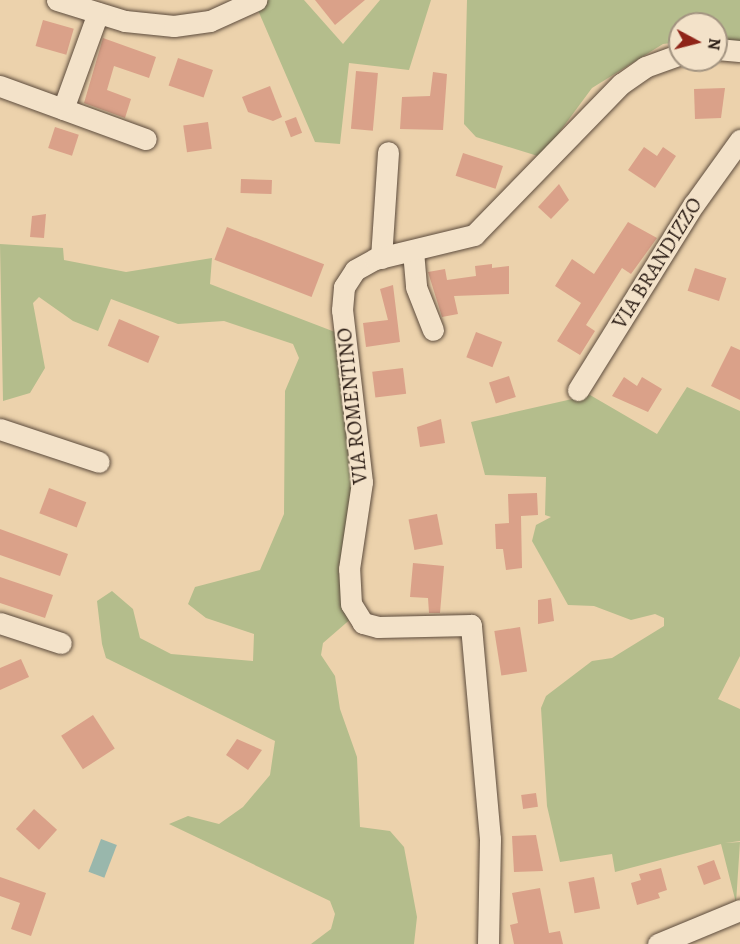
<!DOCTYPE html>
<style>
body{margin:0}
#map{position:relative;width:740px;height:944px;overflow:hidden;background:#ecd2ac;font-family:Alegreya,serif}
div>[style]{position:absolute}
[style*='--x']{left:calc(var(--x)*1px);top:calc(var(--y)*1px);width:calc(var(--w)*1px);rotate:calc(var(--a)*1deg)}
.green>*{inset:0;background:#b4bd8c}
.water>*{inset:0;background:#99b7ac;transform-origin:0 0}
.building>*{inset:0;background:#daa189;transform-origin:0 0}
.roads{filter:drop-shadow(0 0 2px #5c4b3c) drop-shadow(0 0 2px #5c4b3c)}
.minor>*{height:21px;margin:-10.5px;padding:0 10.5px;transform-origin:10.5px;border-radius:10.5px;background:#f3e2c9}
span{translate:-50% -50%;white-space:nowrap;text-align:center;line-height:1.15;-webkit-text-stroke:4.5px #f3e2c9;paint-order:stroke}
.street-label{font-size:21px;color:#2c1e16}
.north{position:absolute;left:668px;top:12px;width:60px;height:60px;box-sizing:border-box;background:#f3e2c9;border:2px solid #a39481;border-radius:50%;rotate:97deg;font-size:16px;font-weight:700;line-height:24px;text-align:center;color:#2c1e16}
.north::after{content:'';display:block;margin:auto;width:21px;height:27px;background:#8f2418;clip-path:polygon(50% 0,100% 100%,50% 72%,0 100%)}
</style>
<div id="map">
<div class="green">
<div style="clip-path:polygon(268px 0,304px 0,343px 44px,380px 0,431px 0,409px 70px,349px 63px,340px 144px,315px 142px,257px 8px)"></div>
<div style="clip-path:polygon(467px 0,740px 0,740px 44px,716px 41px,716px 24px,680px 24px,680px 42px,663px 44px,592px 88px,541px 157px,476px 137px,464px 124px)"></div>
<div style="clip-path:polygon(0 244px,63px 248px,64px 260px,126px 272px,212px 258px,210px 284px,335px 332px,356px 461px,353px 617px,323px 643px,321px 655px,335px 676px,340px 709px,357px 757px,360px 827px,390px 831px,404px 847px,417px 917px,414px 944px,311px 944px,331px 929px,335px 914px,330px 901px,169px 824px,188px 816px,219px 824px,243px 807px,270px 775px,275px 741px,106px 658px,102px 644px,97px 601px,112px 591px,133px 609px,140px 638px,171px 654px,253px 661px,254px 634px,206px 618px,188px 604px,195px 587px,260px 570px,284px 514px,285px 391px,299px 358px,293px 344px,224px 321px,178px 324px,111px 299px,98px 331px,73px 321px,39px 297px,33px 303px,45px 368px,30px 393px,3px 401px)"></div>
<div style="clip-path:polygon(687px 387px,740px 411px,740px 656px,718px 699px,740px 709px,740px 841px,725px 843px,740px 842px,736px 903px,721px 844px,615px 872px,612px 854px,560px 862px,547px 806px,541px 708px,546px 696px,592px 661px,612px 658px,664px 626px,664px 618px,655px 614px,631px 620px,594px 606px,568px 605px,532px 541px,536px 525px,551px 517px,545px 515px,546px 477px,485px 475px,471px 422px,590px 395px,657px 434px)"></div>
</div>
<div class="water">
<div style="left:101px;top:839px;width:17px;height:35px;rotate:21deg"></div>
</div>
<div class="building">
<div style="clip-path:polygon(315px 0,365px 0,335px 25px)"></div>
<div style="left:43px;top:20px;width:32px;height:27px;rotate:16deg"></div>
<div style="clip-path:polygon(103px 38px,156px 57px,149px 78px,114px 66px,107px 90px,131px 99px,125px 118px,84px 103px)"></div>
<div style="left:178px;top:58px;width:37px;height:29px;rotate:19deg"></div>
<div style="left:356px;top:71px;width:22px;height:58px;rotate:5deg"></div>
<div style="clip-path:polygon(433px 72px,447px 74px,443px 130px,400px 129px,402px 97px,430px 96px)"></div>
<div style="clip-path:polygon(270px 86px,282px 117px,273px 121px,248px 112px,242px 97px)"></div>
<div style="clip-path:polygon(725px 88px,721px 118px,695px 119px,694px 89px)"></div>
<div style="left:296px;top:117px;width:17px;height:12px;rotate:69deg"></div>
<div style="left:208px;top:122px;width:27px;height:25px;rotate:82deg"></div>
<div style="left:55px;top:127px;width:25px;height:22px;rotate:18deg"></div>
<div style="clip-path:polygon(644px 147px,657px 156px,663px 147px,676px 156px,655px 188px,628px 170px)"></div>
<div style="left:463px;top:153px;width:42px;height:24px;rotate:18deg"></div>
<div style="left:241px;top:179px;width:31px;height:14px;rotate:2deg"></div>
<div style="clip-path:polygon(559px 184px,569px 200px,551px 219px,538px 207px)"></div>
<div style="clip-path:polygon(46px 214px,44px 238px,30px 237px,32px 216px)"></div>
<div style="clip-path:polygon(628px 222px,657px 238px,631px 274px,622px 268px,586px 325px,595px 331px,580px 355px,557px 341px,581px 303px,555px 286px,572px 259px,594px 274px)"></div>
<div style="left:227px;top:227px;width:104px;height:35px;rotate:21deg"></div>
<div style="clip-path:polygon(492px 264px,492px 268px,509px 266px,509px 294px,454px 296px,458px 314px,442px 317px,428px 272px,445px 269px,447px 280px,476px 276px,475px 266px)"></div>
<div style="left:695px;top:268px;width:33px;height:24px;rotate:18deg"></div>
<div style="clip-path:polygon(393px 285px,400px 342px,366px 347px,363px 323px,388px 320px,380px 289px)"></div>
<div style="left:119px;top:319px;width:44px;height:29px;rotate:23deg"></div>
<div style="left:476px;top:332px;width:28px;height:27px;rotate:21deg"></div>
<div style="clip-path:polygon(731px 346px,740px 350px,740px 400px,711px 386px)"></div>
<div style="left:403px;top:368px;width:26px;height:31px;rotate:83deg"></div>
<div style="left:509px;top:376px;width:22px;height:21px;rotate:72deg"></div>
<div style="clip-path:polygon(624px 377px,637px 386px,642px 377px,662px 389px,648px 412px,612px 396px)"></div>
<div style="clip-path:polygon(441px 419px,445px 443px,420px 447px,417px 427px)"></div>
<div style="left:49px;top:488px;width:40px;height:27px;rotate:21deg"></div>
<div style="clip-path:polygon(537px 493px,538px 515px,521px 516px,522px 568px,506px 570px,503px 549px,496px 549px,495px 524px,509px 523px,508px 494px)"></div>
<div style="left:437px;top:514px;width:31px;height:29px;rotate:79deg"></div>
<div style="clip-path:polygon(0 529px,68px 554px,60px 576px,0 555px)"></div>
<div style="clip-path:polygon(413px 563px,444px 566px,440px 613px,429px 613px,428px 598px,410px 597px)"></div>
<div style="clip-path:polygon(0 577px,53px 595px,45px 618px,0 603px)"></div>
<div style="clip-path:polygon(551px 598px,554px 621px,538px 624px,538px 600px)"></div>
<div style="left:520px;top:627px;width:45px;height:26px;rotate:81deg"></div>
<div style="clip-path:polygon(21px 659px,29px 677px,0 690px,0 668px)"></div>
<div style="left:93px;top:715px;width:40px;height:38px;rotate:57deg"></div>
<div style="clip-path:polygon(237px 739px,262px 750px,248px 770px,226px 755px)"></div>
<div style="left:536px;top:793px;width:14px;height:15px;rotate:82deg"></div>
<div style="left:34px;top:809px;width:31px;height:27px;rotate:42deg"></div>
<div style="clip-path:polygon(536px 835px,543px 871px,514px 872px,512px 836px)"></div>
<div style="left:714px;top:860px;width:20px;height:18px;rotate:70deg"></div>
<div style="clip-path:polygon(661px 868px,667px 890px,658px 893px,660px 898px,637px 905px,631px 883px,641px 880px,639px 874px)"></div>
<div style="clip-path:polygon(0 877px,46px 893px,31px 936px,11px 929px,20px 903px,0 896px)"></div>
<div style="left:594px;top:877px;width:32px;height:26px;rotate:79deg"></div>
<div style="clip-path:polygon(540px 888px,549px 933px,560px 931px,563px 944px,514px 944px,510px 925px,518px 923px,512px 893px)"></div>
</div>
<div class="roads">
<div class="minor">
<div style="--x:57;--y:0;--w:71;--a:17.2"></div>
<div style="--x:125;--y:21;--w:49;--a:5.8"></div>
<div style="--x:174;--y:26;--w:36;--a:-8"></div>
<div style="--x:210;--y:21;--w:51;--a:-24.5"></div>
<div style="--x:716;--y:49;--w:24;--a:5"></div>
<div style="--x:0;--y:86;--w:155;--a:20"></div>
<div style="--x:63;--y:109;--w:102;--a:-70"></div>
<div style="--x:413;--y:251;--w:36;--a:85"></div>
<div style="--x:416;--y:287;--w:46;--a:68.4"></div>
<div style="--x:381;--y:258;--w:106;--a:-86.2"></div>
<div style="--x:578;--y:390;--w:219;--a:-58.1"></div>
<div style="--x:694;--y:204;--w:79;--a:-54.3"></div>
<div style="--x:0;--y:429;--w:104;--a:18.4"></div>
<div style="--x:0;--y:623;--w:64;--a:18.2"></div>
<div style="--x:488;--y:944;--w:105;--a:-88.9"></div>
<div style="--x:490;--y:839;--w:215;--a:-95.1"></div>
<div style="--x:471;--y:625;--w:93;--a:178.8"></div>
<div style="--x:378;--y:627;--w:16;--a:-165"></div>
<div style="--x:363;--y:623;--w:22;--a:-122"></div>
<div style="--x:351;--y:604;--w:35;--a:-93"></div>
<div style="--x:349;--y:569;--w:88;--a:-81.5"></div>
<div style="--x:362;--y:482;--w:173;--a:-96.6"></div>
<div style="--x:342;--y:310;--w:23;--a:-85"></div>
<div style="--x:344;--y:287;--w:20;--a:-57"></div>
<div style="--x:355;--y:270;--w:23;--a:-29"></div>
<div style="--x:375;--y:259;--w:102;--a:-13.6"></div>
<div style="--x:474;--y:235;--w:211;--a:-45.8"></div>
<div style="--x:621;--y:84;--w:29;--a:-35"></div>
<div style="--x:645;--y:67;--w:37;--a:-20"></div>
<div style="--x:658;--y:944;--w:89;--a:-22.5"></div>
</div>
</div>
<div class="street-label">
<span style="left:657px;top:263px;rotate:-58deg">VIA BRANDIZZO</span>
<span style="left:352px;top:406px;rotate:-96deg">VIA ROMENTINO</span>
</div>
<div class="north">N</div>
</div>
